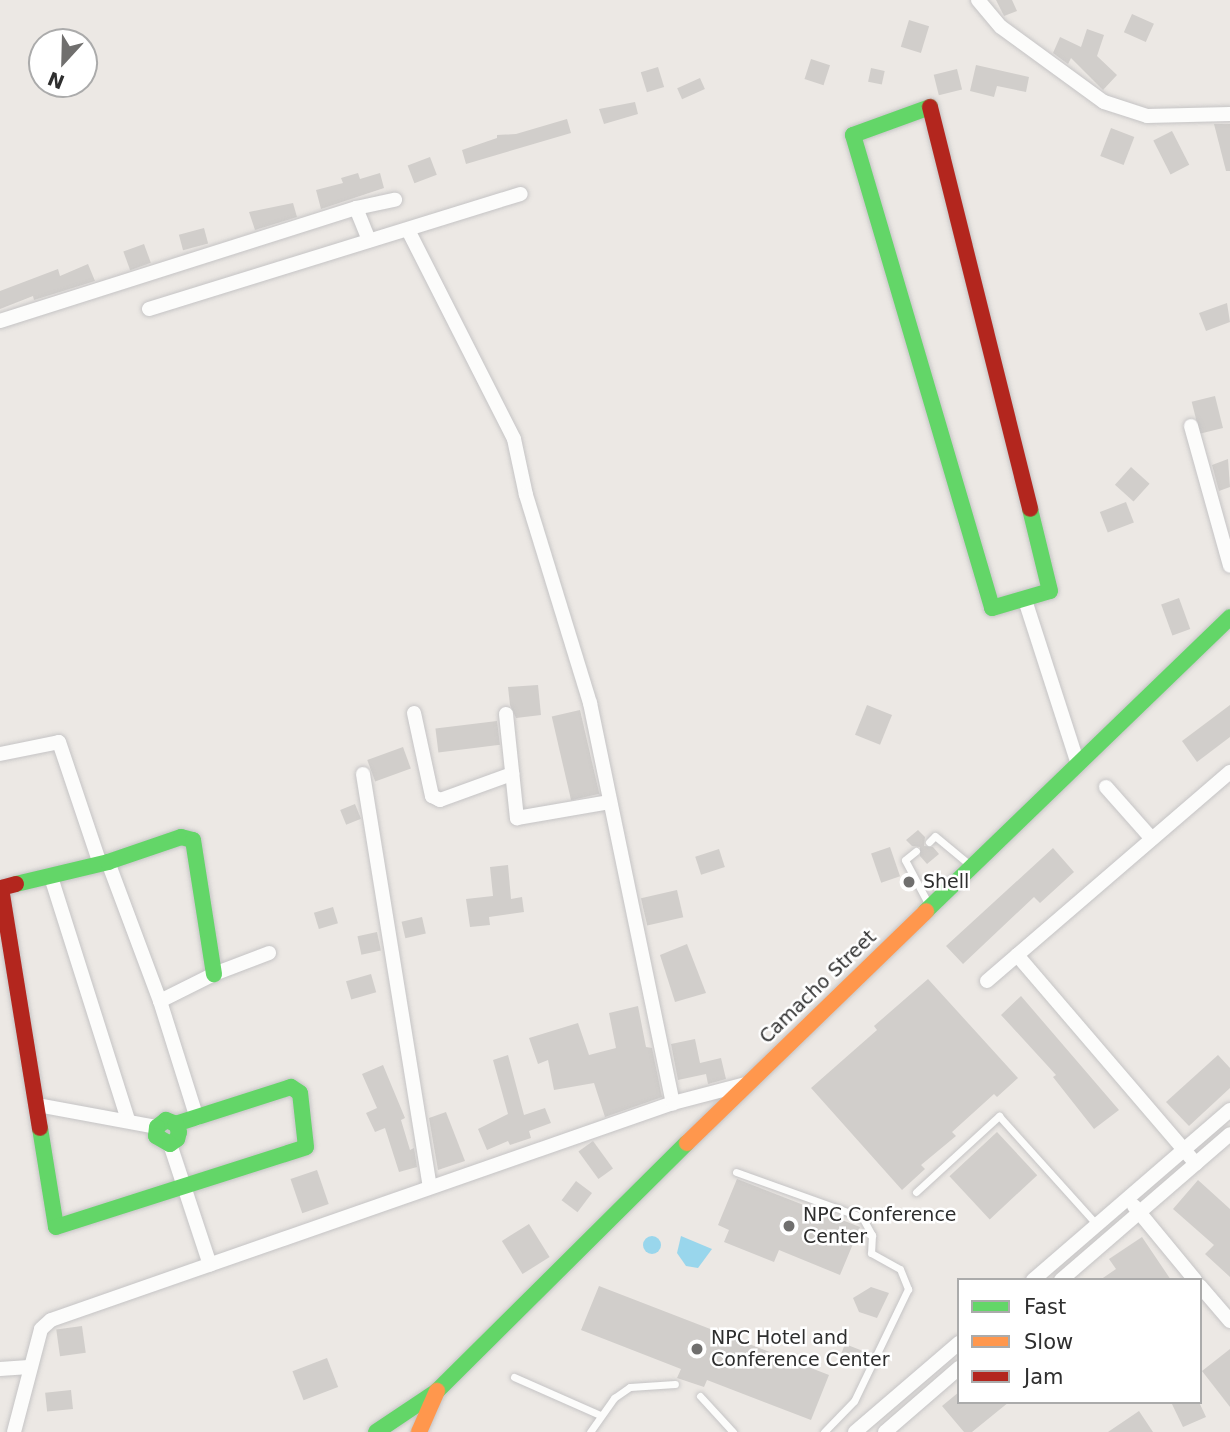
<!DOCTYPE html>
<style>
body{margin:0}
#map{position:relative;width:1230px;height:1432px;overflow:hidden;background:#ece8e4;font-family:"DejaVu Sans",sans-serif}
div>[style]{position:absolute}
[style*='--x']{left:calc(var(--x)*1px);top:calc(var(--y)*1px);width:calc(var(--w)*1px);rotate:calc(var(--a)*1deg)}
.water>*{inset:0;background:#99d6ec}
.round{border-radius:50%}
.building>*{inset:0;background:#d1cecb;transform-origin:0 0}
.roads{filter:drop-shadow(0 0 2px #c5c4c5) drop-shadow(0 0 2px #c5c4c5)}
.lane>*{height:7px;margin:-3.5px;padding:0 3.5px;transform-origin:3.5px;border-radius:3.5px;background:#fcfcfb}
.street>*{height:14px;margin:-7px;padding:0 7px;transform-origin:7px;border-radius:7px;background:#fcfcfb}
.fast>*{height:16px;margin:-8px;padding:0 8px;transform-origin:8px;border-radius:8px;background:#63d668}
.slow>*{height:16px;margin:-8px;padding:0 8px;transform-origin:8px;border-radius:8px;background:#ff974d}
.jam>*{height:16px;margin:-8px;padding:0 8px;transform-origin:8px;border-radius:8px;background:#b3261e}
.dots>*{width:19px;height:19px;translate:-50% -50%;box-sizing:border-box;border:4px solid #fff;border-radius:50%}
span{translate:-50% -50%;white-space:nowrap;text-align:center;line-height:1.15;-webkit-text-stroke:5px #fff;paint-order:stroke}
.poi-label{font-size:19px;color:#2e2e2e}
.left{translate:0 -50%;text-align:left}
.street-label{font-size:19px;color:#2e2e2e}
.legend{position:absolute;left:957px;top:1278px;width:245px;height:126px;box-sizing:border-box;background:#fff;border:2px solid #ababab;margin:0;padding:9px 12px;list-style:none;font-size:21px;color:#2e2e2e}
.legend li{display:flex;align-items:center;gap:14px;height:35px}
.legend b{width:35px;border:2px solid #ababab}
.north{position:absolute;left:28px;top:28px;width:70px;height:70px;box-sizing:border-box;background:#fff;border:2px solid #ababab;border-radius:50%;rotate:202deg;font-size:19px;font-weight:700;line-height:28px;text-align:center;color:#2e2e2e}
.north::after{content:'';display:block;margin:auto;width:24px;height:32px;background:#706f6e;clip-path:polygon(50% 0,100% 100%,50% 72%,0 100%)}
</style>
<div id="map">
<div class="water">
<div style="clip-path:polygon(681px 1236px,712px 1249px,698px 1268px,686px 1266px,677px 1253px)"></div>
<div class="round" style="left:643px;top:1236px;width:18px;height:18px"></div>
</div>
<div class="building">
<div style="clip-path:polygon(996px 0,1012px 0,1017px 11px,1004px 16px)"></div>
<div style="left:1132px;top:14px;width:24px;height:20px;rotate:24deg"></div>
<div style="left:909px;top:20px;width:21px;height:28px;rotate:17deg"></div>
<div style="clip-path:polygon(1087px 29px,1104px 35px,1097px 56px,1117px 75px,1103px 90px,1071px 58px,1068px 64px,1053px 53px,1060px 37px,1081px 47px)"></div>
<div style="left:811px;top:59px;width:20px;height:21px;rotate:18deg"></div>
<div style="clip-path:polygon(976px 65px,1029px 77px,1026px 92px,997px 86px,994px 97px,970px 91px)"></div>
<div style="left:658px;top:67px;width:21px;height:18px;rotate:73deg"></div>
<div style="left:871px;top:68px;width:14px;height:14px;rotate:12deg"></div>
<div style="left:957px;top:69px;width:21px;height:24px;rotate:76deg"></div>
<div style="left:700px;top:78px;width:12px;height:25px;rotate:66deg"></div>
<div style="clip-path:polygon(635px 102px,638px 114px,604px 124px,599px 109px)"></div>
<div style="clip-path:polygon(567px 119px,571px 133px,466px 164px,462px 150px,497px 138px,497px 135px,516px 134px)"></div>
<div style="clip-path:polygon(1214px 124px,1230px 124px,1230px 171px,1226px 171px)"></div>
<div style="left:1111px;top:128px;width:25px;height:30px;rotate:21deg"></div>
<div style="left:1172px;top:131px;width:38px;height:21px;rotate:63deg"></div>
<div style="left:430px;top:157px;width:19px;height:24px;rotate:69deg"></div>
<div style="clip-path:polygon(358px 173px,360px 179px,380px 173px,384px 188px,321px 209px,316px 190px,343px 183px,341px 178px)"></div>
<div style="clip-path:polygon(293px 203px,297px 217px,255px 230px,249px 212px)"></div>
<div style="left:204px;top:228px;width:16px;height:26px;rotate:75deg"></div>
<div style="left:144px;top:244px;width:20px;height:22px;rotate:70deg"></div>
<div style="clip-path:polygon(88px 264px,95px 281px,34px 300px,33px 296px,0 309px,0 291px,58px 269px,60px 276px)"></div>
<div style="clip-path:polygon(1227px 303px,1230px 322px,1206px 331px,1199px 313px)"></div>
<div style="left:1215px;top:396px;width:33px;height:24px;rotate:76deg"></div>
<div style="clip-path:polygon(1228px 459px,1230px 487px,1219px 491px,1212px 465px)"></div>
<div style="left:1131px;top:467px;width:25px;height:24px;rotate:42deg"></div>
<div style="left:1126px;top:502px;width:22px;height:28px;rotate:69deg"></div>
<div style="left:1179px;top:598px;width:33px;height:19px;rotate:70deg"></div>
<div style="clip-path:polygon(538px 685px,541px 715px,516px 718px,510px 705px,508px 687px)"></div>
<div style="left:867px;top:705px;width:27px;height:32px;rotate:22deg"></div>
<div style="clip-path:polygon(1230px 705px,1230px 737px,1197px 762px,1182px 741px)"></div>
<div style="left:580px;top:710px;width:86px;height:29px;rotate:77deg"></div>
<div style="left:497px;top:721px;width:24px;height:62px;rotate:83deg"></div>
<div style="left:403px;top:747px;width:23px;height:38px;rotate:70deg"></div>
<div style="left:355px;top:804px;width:16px;height:16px;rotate:68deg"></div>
<div style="clip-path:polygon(918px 830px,925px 837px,924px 846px,933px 847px,939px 854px,927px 864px,920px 856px,920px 847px,912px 846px,906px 840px)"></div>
<div style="left:890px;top:847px;width:31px;height:20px;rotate:71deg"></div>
<div style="clip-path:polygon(1053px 848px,1074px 872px,1040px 903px,1034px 897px,963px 964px,946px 946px)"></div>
<div style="left:719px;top:849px;width:19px;height:25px;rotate:72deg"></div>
<div style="clip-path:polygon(508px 865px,511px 899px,522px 897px,524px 912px,489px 917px,490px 925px,470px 927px,466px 899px,493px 896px,490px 867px)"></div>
<div style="left:677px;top:890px;width:28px;height:37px;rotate:77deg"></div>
<div style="left:333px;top:907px;width:17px;height:20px;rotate:73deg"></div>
<div style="left:422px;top:917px;width:17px;height:21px;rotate:77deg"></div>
<div style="left:377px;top:932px;width:19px;height:20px;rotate:78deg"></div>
<div style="clip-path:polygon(687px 944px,706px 993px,675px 1002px,660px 955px)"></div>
<div style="left:371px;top:974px;width:19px;height:26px;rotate:74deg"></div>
<div style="clip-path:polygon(928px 979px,1018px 1078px,997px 1097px,994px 1094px,952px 1132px,956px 1136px,921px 1165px,925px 1169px,902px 1190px,811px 1088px,877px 1030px,874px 1026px)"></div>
<div style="clip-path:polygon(1021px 996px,1119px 1110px,1094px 1129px,1053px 1077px,1056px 1075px,1001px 1015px)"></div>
<div style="clip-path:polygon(638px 1006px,646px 1047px,652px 1048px,662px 1097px,605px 1117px,594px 1083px,554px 1090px,548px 1060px,538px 1064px,529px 1038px,578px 1023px,589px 1055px,616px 1048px,609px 1013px)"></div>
<div style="clip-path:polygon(695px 1039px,700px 1063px,721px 1058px,726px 1079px,708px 1084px,706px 1074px,678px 1080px,671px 1044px)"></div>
<div style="clip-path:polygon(508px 1055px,524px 1115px,545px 1108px,551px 1123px,529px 1131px,531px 1138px,510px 1145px,508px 1141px,487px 1150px,478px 1129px,508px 1114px,493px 1060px)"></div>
<div style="clip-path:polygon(1218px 1055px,1230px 1068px,1230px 1088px,1189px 1126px,1166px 1102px)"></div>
<div style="clip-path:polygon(383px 1065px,405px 1118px,401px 1120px,410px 1150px,414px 1148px,417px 1167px,399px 1172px,385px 1128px,375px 1132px,366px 1113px,377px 1108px,362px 1074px)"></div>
<div style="clip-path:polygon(446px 1112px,465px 1161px,438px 1170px,429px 1118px)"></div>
<div style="left:997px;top:1132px;width:59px;height:65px;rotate:47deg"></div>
<div style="left:593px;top:1141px;width:34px;height:18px;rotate:54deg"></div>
<div style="left:317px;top:1170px;width:36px;height:28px;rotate:71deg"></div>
<div style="clip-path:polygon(737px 1179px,860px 1227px,840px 1275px,779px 1250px,774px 1262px,724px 1242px,729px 1230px,718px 1225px)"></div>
<div style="clip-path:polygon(1198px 1180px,1230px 1209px,1230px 1277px,1205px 1254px,1214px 1245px,1173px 1209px)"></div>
<div style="left:576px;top:1181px;width:20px;height:24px;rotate:37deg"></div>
<div style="left:529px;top:1224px;width:39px;height:32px;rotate:58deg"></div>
<div style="clip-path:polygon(1142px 1237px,1171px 1280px,1100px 1280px,1116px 1269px,1109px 1259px)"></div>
<div style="clip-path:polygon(599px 1286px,829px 1375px,811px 1420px,707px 1380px,704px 1387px,677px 1378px,681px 1369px,581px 1330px)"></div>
<div style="clip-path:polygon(871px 1287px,889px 1293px,877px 1318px,859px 1312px,853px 1298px)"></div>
<div style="left:82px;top:1326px;width:27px;height:26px;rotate:82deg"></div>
<div style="left:845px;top:1344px;width:22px;height:15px;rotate:21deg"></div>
<div style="clip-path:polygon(1230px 1349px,1230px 1407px,1202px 1371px)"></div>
<div style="left:327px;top:1358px;width:31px;height:37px;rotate:69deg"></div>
<div style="left:71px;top:1390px;width:19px;height:26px;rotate:84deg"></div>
<div style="clip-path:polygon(959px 1392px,959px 1402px,1009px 1402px,972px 1432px,964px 1432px,942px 1406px)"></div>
<div style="clip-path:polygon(1171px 1402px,1199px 1402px,1206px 1417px,1183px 1427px)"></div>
<div style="clip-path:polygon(1139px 1411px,1153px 1432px,1108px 1432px)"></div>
</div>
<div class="roads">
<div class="lane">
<div style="--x:929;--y:842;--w:8;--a:-45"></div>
<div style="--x:935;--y:836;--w:45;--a:39.6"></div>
<div style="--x:916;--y:851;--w:14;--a:141"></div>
<div style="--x:905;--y:860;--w:51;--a:61.9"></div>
<div style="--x:736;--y:1172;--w:134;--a:19.7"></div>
<div style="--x:862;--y:1217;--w:21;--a:61"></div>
<div style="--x:872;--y:1235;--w:18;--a:93"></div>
<div style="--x:871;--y:1253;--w:33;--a:29"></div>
<div style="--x:900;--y:1269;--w:22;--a:68"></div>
<div style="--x:908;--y:1289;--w:124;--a:115.7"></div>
<div style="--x:854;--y:1401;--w:43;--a:134.1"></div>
<div style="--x:916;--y:1192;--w:113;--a:-42.5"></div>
<div style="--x:999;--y:1116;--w:147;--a:48"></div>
<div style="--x:514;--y:1377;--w:94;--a:23.8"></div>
<div style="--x:700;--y:1396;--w:49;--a:47.5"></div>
<div style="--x:590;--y:1432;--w:42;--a:-54.8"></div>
<div style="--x:614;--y:1398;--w:19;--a:-35"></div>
<div style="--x:630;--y:1387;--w:45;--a:-3.8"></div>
</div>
<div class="street">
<div style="--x:978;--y:0;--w:35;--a:50"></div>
<div style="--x:1001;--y:27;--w:127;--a:36.1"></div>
<div style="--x:1104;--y:102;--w:45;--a:18"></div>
<div style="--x:1147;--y:116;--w:83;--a:-1.4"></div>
<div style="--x:356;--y:208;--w:35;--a:68"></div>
<div style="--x:408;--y:230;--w:234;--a:63.1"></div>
<div style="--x:514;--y:439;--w:57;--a:77.9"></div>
<div style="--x:526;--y:495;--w:218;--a:72.9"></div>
<div style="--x:590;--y:703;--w:409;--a:78.3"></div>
<div style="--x:149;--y:309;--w:389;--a:-17.2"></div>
<div style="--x:0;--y:321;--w:374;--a:-17.6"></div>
<div style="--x:356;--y:208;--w:40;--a:-12"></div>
<div style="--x:1191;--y:426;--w:145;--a:74.4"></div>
<div style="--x:1025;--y:600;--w:169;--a:72.1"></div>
<div style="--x:414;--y:713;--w:85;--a:77.8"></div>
<div style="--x:432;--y:796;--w:9;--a:27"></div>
<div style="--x:440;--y:800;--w:77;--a:-19.9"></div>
<div style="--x:506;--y:714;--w:105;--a:84"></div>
<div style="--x:517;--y:818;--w:94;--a:-9.8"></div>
<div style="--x:0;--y:754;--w:60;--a:-11.5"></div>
<div style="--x:59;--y:742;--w:129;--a:71.4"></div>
<div style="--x:363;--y:774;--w:418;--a:80.8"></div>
<div style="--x:1106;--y:787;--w:69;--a:48.5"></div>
<div style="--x:108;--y:862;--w:148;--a:69.5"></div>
<div style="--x:160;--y:1001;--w:123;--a:72.5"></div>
<div style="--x:51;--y:877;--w:255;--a:72.4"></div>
<div style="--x:1017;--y:955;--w:275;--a:49.4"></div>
<div style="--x:987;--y:981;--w:321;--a:-40.7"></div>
<div style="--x:160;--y:1001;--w:60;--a:-26.6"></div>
<div style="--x:214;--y:974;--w:59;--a:-20.9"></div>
<div style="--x:37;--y:1105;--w:122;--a:10.4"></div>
<div style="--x:170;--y:1144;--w:127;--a:71.7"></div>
<div style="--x:1134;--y:1206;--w:96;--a:50.5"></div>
<div style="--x:1033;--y:1280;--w:260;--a:-40.8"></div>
<div style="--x:1061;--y:1280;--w:223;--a:-40.8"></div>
<div style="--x:1200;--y:1286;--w:46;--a:49.4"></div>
<div style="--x:0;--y:1369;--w:29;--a:-4"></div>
<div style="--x:14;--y:1432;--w:106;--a:-75.3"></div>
<div style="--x:41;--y:1329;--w:13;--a:-42"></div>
<div style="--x:51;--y:1320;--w:659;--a:-19.23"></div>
<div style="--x:673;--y:1103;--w:75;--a:-14.6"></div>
<div style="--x:855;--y:1432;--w:137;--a:-40.6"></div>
<div style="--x:885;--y:1432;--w:98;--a:-40.9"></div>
</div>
<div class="fast">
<div style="--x:930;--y:107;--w:82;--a:160"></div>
<div style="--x:853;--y:135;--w:493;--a:73.6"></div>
<div style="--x:992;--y:608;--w:60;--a:-16.3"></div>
<div style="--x:1050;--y:591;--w:84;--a:-103.7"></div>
<div style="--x:16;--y:884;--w:95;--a:-13.4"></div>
<div style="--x:108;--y:862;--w:77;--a:-18.9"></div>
<div style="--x:181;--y:837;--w:12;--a:14"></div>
<div style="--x:193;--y:840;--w:136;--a:81.1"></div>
<div style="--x:926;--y:911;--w:423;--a:-44"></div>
<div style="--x:40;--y:1128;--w:100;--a:80.8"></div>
<div style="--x:56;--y:1227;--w:262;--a:-17.7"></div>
<div style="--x:306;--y:1147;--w:54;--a:-96.3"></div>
<div style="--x:300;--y:1093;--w:11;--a:-146"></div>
<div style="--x:291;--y:1087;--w:121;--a:162.2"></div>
<div style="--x:176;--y:1124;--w:11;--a:-158"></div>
<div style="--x:166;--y:1120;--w:11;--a:142"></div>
<div style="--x:157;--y:1127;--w:9;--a:96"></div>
<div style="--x:156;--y:1136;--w:16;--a:30"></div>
<div style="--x:170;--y:1144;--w:9;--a:-36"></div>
<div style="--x:177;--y:1139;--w:7;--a:-74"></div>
<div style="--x:179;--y:1132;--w:9;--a:-111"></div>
<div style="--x:376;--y:1432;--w:73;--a:-33.9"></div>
<div style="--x:437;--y:1391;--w:352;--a:-44.8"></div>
</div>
<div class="slow">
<div style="--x:687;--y:1143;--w:333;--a:-44.1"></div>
<div style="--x:419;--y:1432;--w:45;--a:-66.3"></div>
</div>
<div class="jam">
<div style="--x:930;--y:107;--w:414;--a:76"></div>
<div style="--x:16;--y:884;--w:16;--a:165"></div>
<div style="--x:1;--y:888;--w:243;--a:80.8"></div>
</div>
</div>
<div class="dots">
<div style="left:909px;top:882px;background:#706f6e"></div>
<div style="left:789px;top:1226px;background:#706f6e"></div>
<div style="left:697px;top:1349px;background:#706f6e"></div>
</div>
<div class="poi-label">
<span class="left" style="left:923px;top:882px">Shell</span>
<span class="left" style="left:803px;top:1226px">NPC Conference<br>Center</span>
<span class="left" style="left:711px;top:1349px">NPC Hotel and<br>Conference Center</span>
</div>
<div class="street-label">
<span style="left:818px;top:987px;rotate:-44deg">Camacho Street</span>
</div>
<ul class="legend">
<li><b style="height:9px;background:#63d668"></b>Fast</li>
<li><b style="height:9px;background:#ff974d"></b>Slow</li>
<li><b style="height:9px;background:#b3261e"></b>Jam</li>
</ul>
<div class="north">N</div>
</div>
